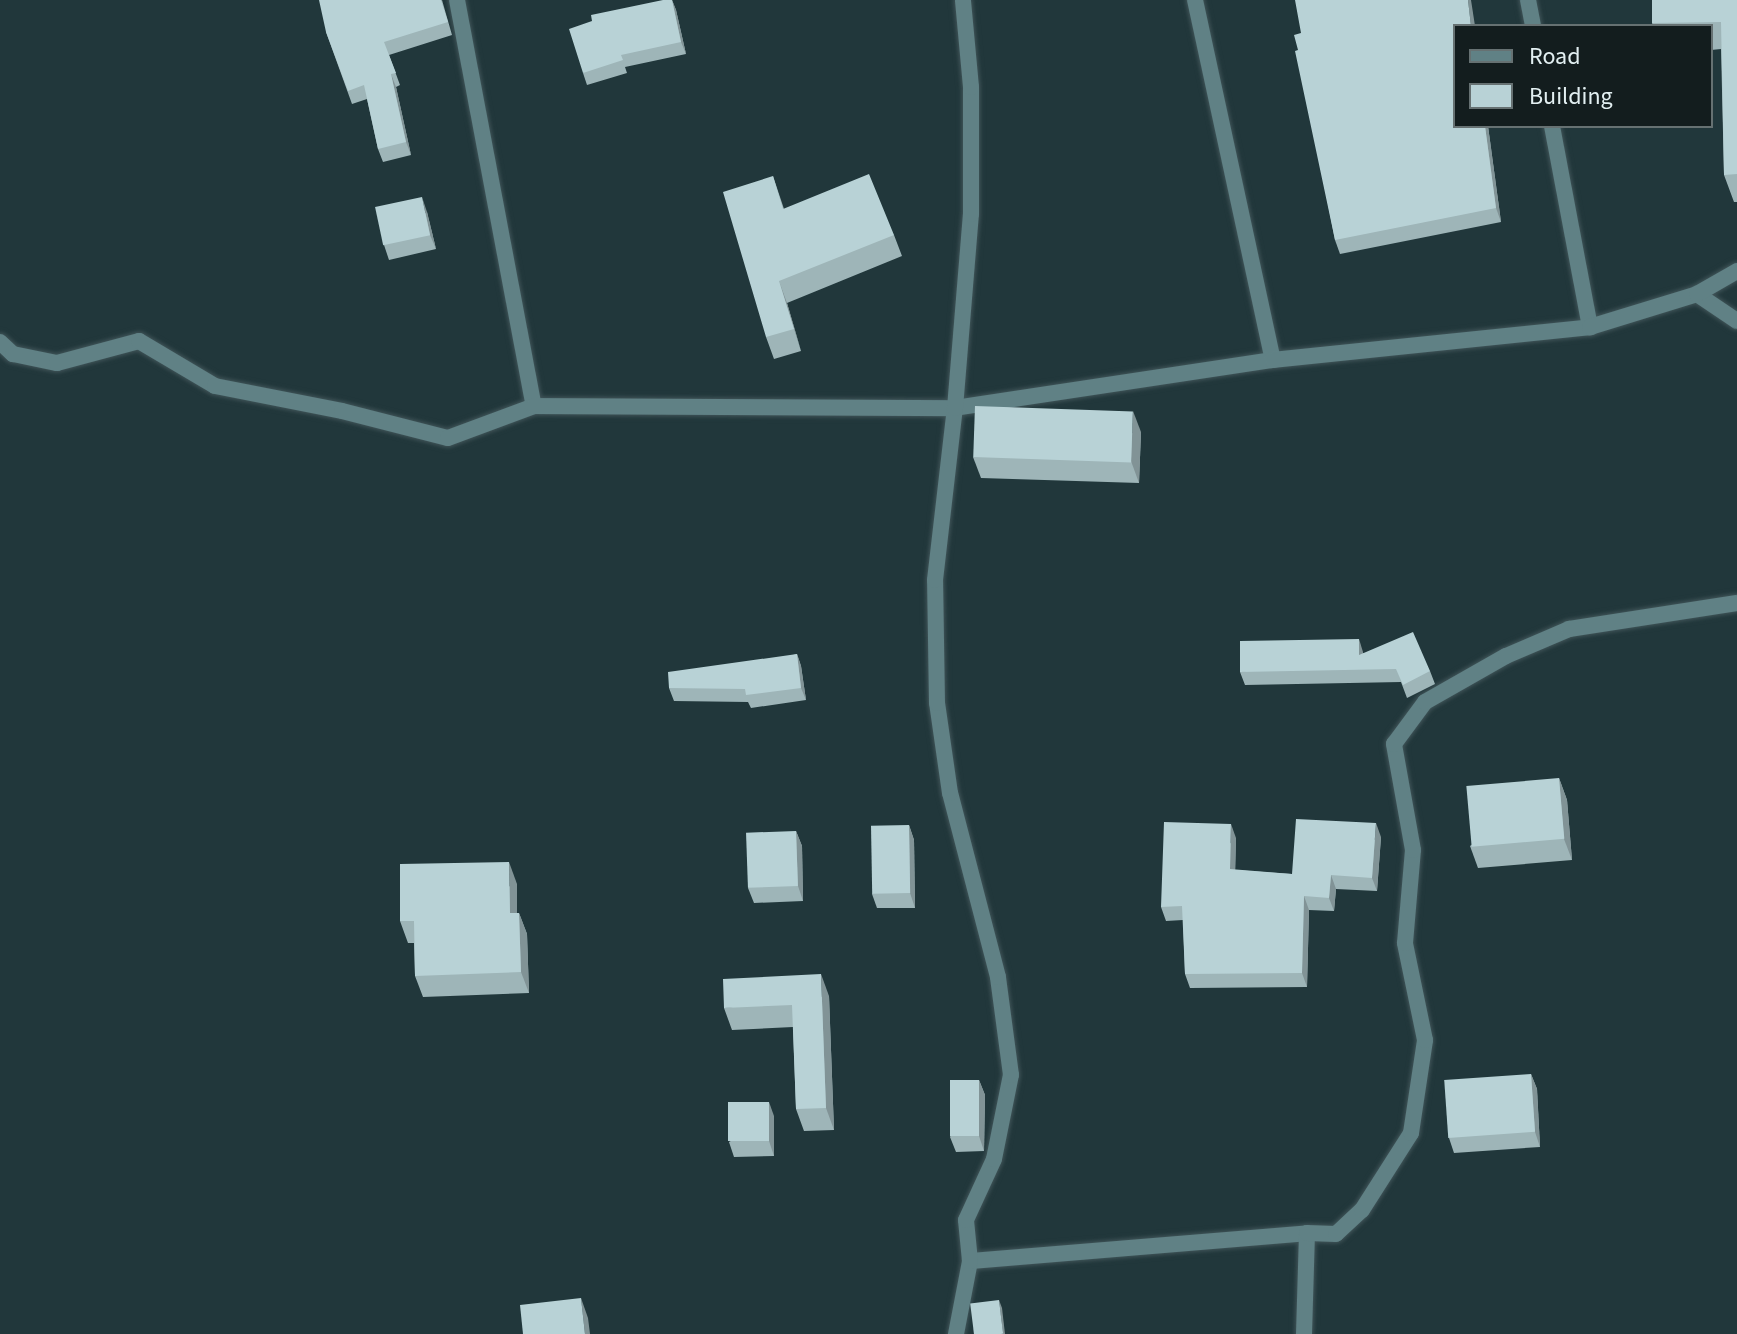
<!DOCTYPE html>
<style>
body{margin:0}
#map{position:relative;width:1737px;height:1334px;overflow:hidden;background:#21373b;font-family:"Source Sans 3",sans-serif}
div>[style]{position:absolute}
[style*='--x']{left:calc(var(--x)*1px);top:calc(var(--y)*1px);width:calc(var(--w)*1px);rotate:calc(var(--a)*1deg)}
.roads{filter:drop-shadow(0 0 2px #405458) drop-shadow(0 0 2px #405458)}
.street>*{height:16px;margin:-8px;padding:0 8px;transform-origin:8px;border-radius:8px;background:#608185}
.wall>*{inset:0;background:#9eb5b8}
.shaded-wall>*{inset:0;background:#819396}
.building>*{inset:0;background:#b8d2d6;transform-origin:0 0}
span{translate:-50% -50%;white-space:nowrap;text-align:center;line-height:1.15;-webkit-text-stroke:8px #131d1e;paint-order:stroke}
.legend{position:absolute;left:1453px;top:24px;width:260px;height:104px;box-sizing:border-box;background:#131d1e;border:2px solid #667172;margin:0;padding:10px 14px;list-style:none;font-size:24px;color:#e2eff1}
.legend li{display:flex;align-items:center;gap:16px;height:40px}
.legend b{width:40px;border:2px solid #667172}
</style>
<div id="map">
<div class="roads">
<div class="street">
<div style="--x:457;--y:0;--w:413;--a:79.3"></div>
<div style="--x:1195;--y:0;--w:368;--a:77.8"></div>
<div style="--x:1528;--y:0;--w:26;--a:79"></div>
<div style="--x:1552;--y:126;--w:205;--a:79.3"></div>
<div style="--x:1697;--y:294;--w:48;--a:34"></div>
<div style="--x:0;--y:342;--w:18;--a:43"></div>
<div style="--x:13;--y:354;--w:45;--a:11.6"></div>
<div style="--x:57;--y:363;--w:85;--a:-15"></div>
<div style="--x:139;--y:341;--w:88;--a:30.6"></div>
<div style="--x:215;--y:386;--w:129;--a:11.1"></div>
<div style="--x:342;--y:411;--w:109;--a:14.3"></div>
<div style="--x:448;--y:438;--w:92;--a:-20.4"></div>
<div style="--x:534;--y:406;--w:421;--a:0.3"></div>
<div style="--x:955;--y:408;--w:322;--a:-8.6"></div>
<div style="--x:1273;--y:360;--w:319;--a:-5.9"></div>
<div style="--x:1590;--y:327;--w:112;--a:-17.1"></div>
<div style="--x:1697;--y:294;--w:46;--a:-29.9"></div>
<div style="--x:970;--y:1261;--w:338;--a:-4.7"></div>
<div style="--x:956;--y:1334;--w:74;--a:-79.1"></div>
<div style="--x:970;--y:1261;--w:41;--a:-95.6"></div>
<div style="--x:966;--y:1220;--w:67;--a:-65.3"></div>
<div style="--x:994;--y:1159;--w:86;--a:-78.6"></div>
<div style="--x:1011;--y:1075;--w:99;--a:-97.6"></div>
<div style="--x:998;--y:977;--w:190;--a:-104.6"></div>
<div style="--x:950;--y:793;--w:91;--a:-98.2"></div>
<div style="--x:937;--y:703;--w:123;--a:-90.9"></div>
<div style="--x:935;--y:580;--w:173;--a:-83.4"></div>
<div style="--x:955;--y:408;--w:195;--a:-85.3"></div>
<div style="--x:971;--y:214;--w:127;--a:-90"></div>
<div style="--x:971;--y:87;--w:87;--a:-95.3"></div>
<div style="--x:1304;--y:1334;--w:101;--a:-88.3"></div>
<div style="--x:1307;--y:1233;--w:29;--a:2"></div>
<div style="--x:1336;--y:1234;--w:35;--a:-43"></div>
<div style="--x:1362;--y:1210;--w:91;--a:-57.5"></div>
<div style="--x:1411;--y:1133;--w:94;--a:-81.4"></div>
<div style="--x:1425;--y:1040;--w:99;--a:-101.7"></div>
<div style="--x:1405;--y:943;--w:93;--a:-85.1"></div>
<div style="--x:1413;--y:850;--w:108;--a:-100.2"></div>
<div style="--x:1394;--y:744;--w:52;--a:-53.6"></div>
<div style="--x:1425;--y:702;--w:93;--a:-29.6"></div>
<div style="--x:1506;--y:656;--w:69;--a:-23.2"></div>
<div style="--x:1569;--y:629;--w:170;--a:-8.8"></div>
</div>
</div>
<div class="wall">
<div style="clip-path:polygon(442px 0,452px 35px,389px 55px,400px 85px,396px 87px,411px 155px,383px 162px,378px 149px,367px 99px,352px 104px,326px 32px)"></div>
<div style="clip-path:polygon(672px 0,676px 10px,686px 54px,625px 67px,627px 73px,587px 85px,583px 73px)"></div>
<div style="clip-path:polygon(1737px 0,1737px 202px,1734px 202px,1724px 175px,1721px 49px,1711px 50px,1711px 26px,1653px 26px,1652px 23px)"></div>
<div style="clip-path:polygon(1301px 33px,1488px 126px,1501px 222px,1340px 254px,1335px 240px,1298px 50px)"></div>
<div style="clip-path:polygon(773px 176px,784px 209px,894px 235px,902px 256px,787px 303px,801px 351px,774px 359px,766px 337px)"></div>
<div style="clip-path:polygon(427px 212px,436px 249px,389px 260px,384px 245px)"></div>
<div style="clip-path:polygon(1141px 432px,1139px 483px,981px 478px,973px 457px)"></div>
<div style="clip-path:polygon(1363px 652px,1363px 653px,1430px 671px,1435px 684px,1407px 698px,1401px 682px,1245px 685px,1240px 672px)"></div>
<div style="clip-path:polygon(797px 654px,801px 666px,806px 700px,751px 708px,748px 702px,674px 701px,669px 688px)"></div>
<div style="clip-path:polygon(1559px 778px,1567px 800px,1572px 860px,1478px 868px,1470px 846px)"></div>
<div style="clip-path:polygon(909px 825px,914px 840px,915px 908px,877px 908px,872px 894px)"></div>
<div style="clip-path:polygon(796px 831px,802px 846px,803px 901px,754px 903px,748px 888px)"></div>
<div style="clip-path:polygon(1381px 837px,1377px 891px,1336px 889px,1334px 911px,1309px 910px,1307px 987px,1190px 988px,1185px 974px,1183px 920px,1166px 921px,1161px 907px,1236px 838px,1235px 870px,1292px 874px)"></div>
<div style="clip-path:polygon(517px 884px,517px 913px,519px 913px,527px 934px,529px 993px,423px 997px,415px 976px,414px 943px,408px 943px,400px 921px)"></div>
<div style="clip-path:polygon(829px 996px,834px 1130px,804px 1131px,796px 1109px,793px 1027px,732px 1030px,724px 1008px)"></div>
<div style="clip-path:polygon(1531px 1074px,1537px 1089px,1540px 1147px,1454px 1153px,1449px 1138px)"></div>
<div style="clip-path:polygon(979px 1080px,985px 1095px,984px 1151px,956px 1152px,950px 1137px)"></div>
<div style="clip-path:polygon(774px 1116px,774px 1156px,734px 1157px,729px 1142px)"></div>
</div>
<div class="shaded-wall">
<div style="clip-path:polygon(672px 0,676px 10px,686px 54px,681px 42px)"></div>
<div style="clip-path:polygon(1468px 0,1471px 0,1475px 26px,1471px 26px)"></div>
<div style="clip-path:polygon(391px 74px,396px 87px,411px 155px,406px 142px)"></div>
<div style="clip-path:polygon(1485px 126px,1488px 126px,1501px 222px,1496px 208px)"></div>
<div style="clip-path:polygon(422px 197px,427px 212px,436px 249px,430px 235px)"></div>
<div style="clip-path:polygon(779px 281px,787px 303px,801px 351px,794px 329px)"></div>
<div style="clip-path:polygon(1133px 411px,1141px 432px,1139px 483px,1131px 461px)"></div>
<div style="clip-path:polygon(1359px 639px,1363px 652px,1364px 668px,1359px 655px)"></div>
<div style="clip-path:polygon(797px 654px,801px 666px,806px 700px,801px 688px)"></div>
<div style="clip-path:polygon(1559px 778px,1567px 800px,1572px 860px,1564px 839px)"></div>
<div style="clip-path:polygon(1376px 823px,1381px 837px,1377px 891px,1372px 878px)"></div>
<div style="clip-path:polygon(1231px 824px,1236px 838px,1235px 883px,1230px 869px)"></div>
<div style="clip-path:polygon(909px 825px,914px 840px,915px 908px,910px 893px)"></div>
<div style="clip-path:polygon(796px 831px,802px 846px,803px 901px,798px 886px)"></div>
<div style="clip-path:polygon(509px 862px,517px 884px,517px 934px,510px 913px)"></div>
<div style="clip-path:polygon(1331px 875px,1336px 889px,1334px 911px,1329px 898px)"></div>
<div style="clip-path:polygon(1304px 896px,1309px 910px,1307px 987px,1302px 973px)"></div>
<div style="clip-path:polygon(519px 913px,527px 934px,529px 993px,521px 972px)"></div>
<div style="clip-path:polygon(821px 974px,829px 996px,834px 1130px,826px 1108px)"></div>
<div style="clip-path:polygon(1531px 1074px,1537px 1089px,1540px 1147px,1535px 1132px)"></div>
<div style="clip-path:polygon(979px 1080px,985px 1095px,984px 1151px,979px 1136px)"></div>
<div style="clip-path:polygon(769px 1102px,774px 1116px,774px 1156px,769px 1141px)"></div>
<div style="clip-path:polygon(581px 1298px,588px 1318px,590px 1334px,585px 1334px)"></div>
<div style="clip-path:polygon(999px 1300px,1002px 1308px,1005px 1334px,1003px 1334px)"></div>
</div>
<div class="building">
<div style="clip-path:polygon(319px 0,441px 0,448px 22px,384px 42px,396px 73px,391px 74px,406px 142px,378px 149px,364px 85px,348px 91px,326px 32px)"></div>
<div style="clip-path:polygon(663px 0,672px 0,681px 42px,621px 55px,623px 60px,583px 73px,569px 29px,592px 21px,591px 15px)"></div>
<div style="clip-path:polygon(1295px 0,1468px 0,1471px 26px,1455px 26px,1455px 126px,1485px 126px,1496px 208px,1335px 240px,1295px 51px,1298px 50px,1294px 35px,1301px 33px)"></div>
<div style="clip-path:polygon(1652px 0,1737px 0,1737px 174px,1724px 175px,1721px 22px,1652px 23px)"></div>
<div style="clip-path:polygon(869px 174px,894px 235px,779px 281px,794px 329px,766px 337px,723px 192px,773px 176px,783px 209px)"></div>
<div style="left:422px;top:197px;width:39px;height:48px;rotate:78deg"></div>
<div style="left:975px;top:406px;width:158px;height:51px;rotate:2deg"></div>
<div style="clip-path:polygon(1413px 632px,1430px 671px,1403px 685px,1396px 669px,1240px 672px,1240px 641px,1359px 639px,1359px 655px)"></div>
<div style="clip-path:polygon(797px 654px,801px 688px,746px 695px,745px 689px,669px 688px,668px 672px)"></div>
<div style="left:1559px;top:778px;width:61px;height:93px;rotate:85deg"></div>
<div style="clip-path:polygon(1296px 819px,1376px 823px,1372px 878px,1331px 875px,1329px 898px,1304px 896px,1302px 973px,1185px 974px,1182px 906px,1161px 907px,1164px 822px,1231px 824px,1230px 869px,1292px 874px)"></div>
<div style="left:909px;top:825px;width:68px;height:38px;rotate:89deg"></div>
<div style="left:796px;top:831px;width:55px;height:50px;rotate:88deg"></div>
<div style="clip-path:polygon(509px 862px,510px 913px,519px 913px,521px 972px,415px 976px,414px 921px,400px 921px,400px 864px)"></div>
<div style="clip-path:polygon(821px 974px,826px 1108px,796px 1109px,792px 1005px,724px 1008px,723px 979px)"></div>
<div style="left:1531px;top:1074px;width:58px;height:87px;rotate:86deg"></div>
<div style="left:979px;top:1080px;width:56px;height:29px;rotate:90deg"></div>
<div style="left:769px;top:1102px;width:39px;height:41px;rotate:90deg"></div>
<div style="clip-path:polygon(581px 1298px,585px 1334px,523px 1334px,520px 1305px)"></div>
<div style="left:999px;top:1300px;width:34px;height:29px;rotate:83deg"></div>
</div>
<ul class="legend">
<li><b style="height:10px;background:#608185"></b>Road</li>
<li><b style="height:22px;background:#b8d2d6"></b>Building</li>
</ul>
</div>
